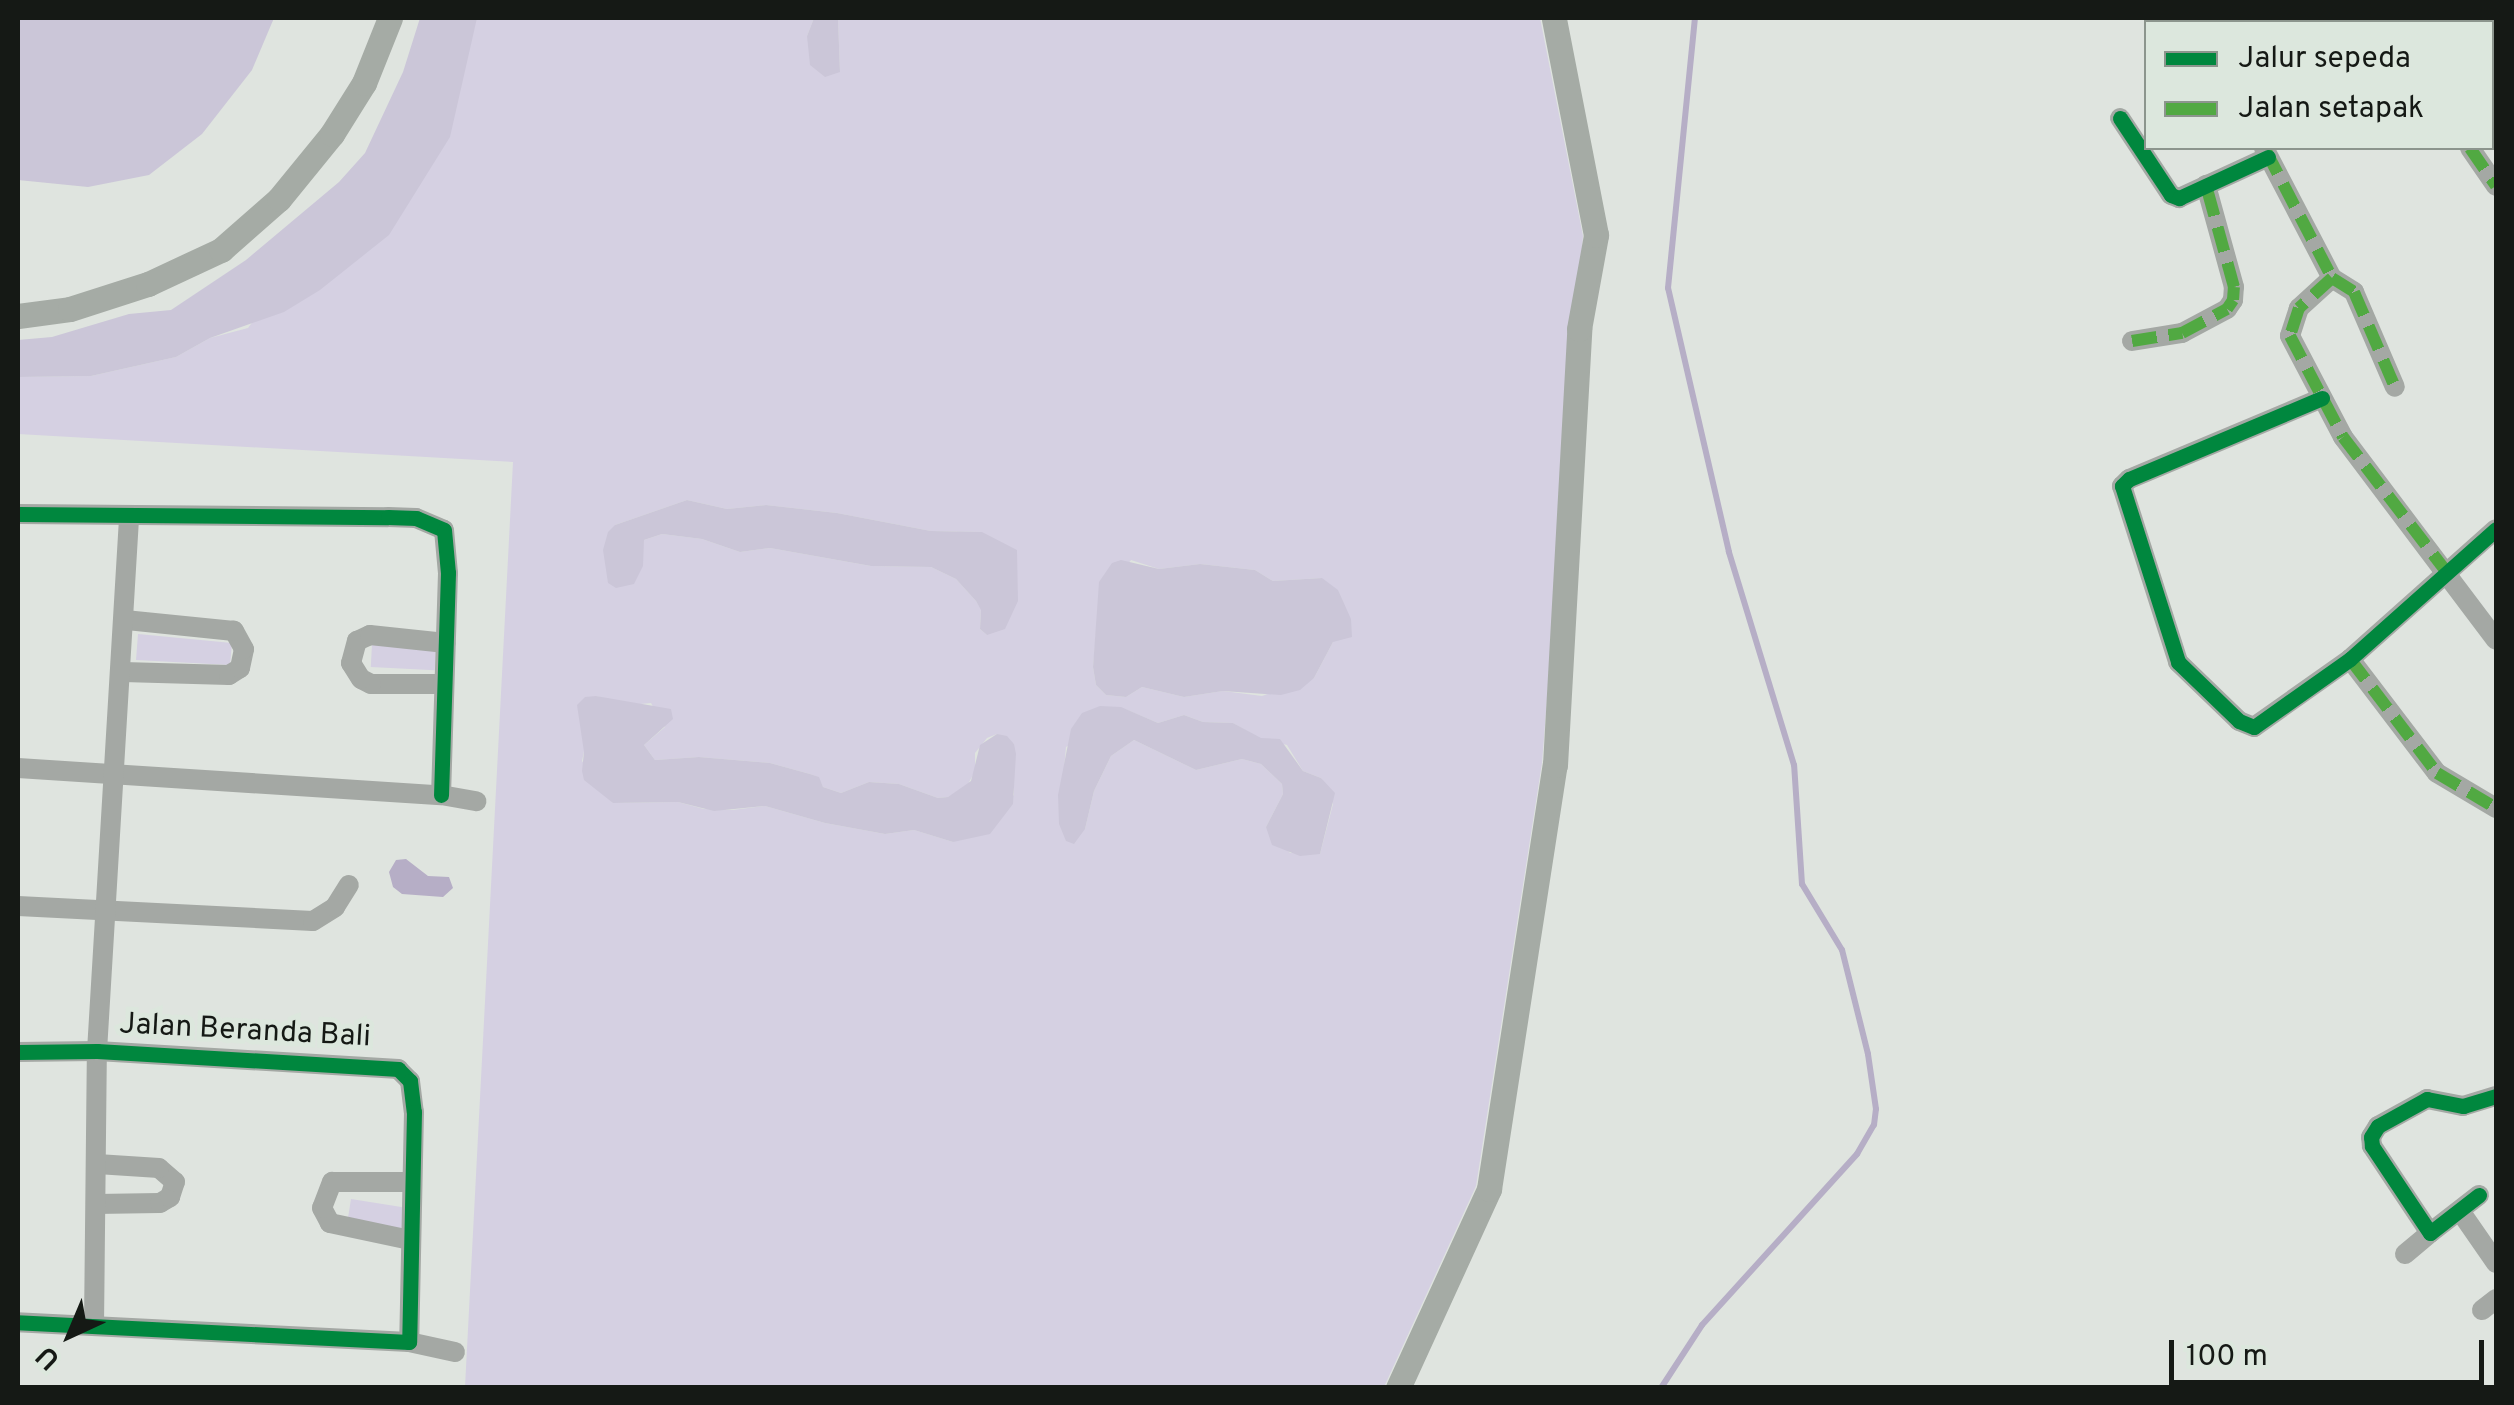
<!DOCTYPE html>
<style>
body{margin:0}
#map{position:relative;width:2514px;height:1405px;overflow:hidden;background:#dfe4df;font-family:Overpass,sans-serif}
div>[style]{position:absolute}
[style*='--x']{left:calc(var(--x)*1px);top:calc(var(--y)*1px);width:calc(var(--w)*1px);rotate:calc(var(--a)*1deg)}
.green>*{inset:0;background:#d5d0e2;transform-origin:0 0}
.forest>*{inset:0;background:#cbc6d8}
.water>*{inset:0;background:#b6aec6}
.stream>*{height:6px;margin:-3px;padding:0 3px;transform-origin:3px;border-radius:3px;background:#b6aec6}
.minor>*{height:20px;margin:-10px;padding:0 10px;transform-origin:10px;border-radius:10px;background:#a4a8a4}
.major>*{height:25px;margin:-12.5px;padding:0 12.5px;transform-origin:12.5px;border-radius:12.5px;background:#a5aba5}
.quiet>*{height:12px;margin-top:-6px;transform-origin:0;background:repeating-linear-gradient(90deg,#51a942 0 25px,transparent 0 37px)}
.cycleway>*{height:15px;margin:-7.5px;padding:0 7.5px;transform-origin:7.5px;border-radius:7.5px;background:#00873e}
span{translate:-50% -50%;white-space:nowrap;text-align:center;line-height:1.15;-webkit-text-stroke:10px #dce7dd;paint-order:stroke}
.street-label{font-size:30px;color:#151915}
.frame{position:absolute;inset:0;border:20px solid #151915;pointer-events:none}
.legend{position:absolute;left:2144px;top:20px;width:350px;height:130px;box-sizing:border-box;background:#dce7dd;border:2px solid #8c958d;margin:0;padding:12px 18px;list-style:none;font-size:30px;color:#151915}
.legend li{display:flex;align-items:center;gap:20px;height:50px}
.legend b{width:50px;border:2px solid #8c958d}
.north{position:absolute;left:20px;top:1285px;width:100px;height:100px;-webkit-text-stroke:8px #dce7dd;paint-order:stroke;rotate:224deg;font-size:28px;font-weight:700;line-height:40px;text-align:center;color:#151915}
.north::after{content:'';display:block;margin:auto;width:35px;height:45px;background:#151915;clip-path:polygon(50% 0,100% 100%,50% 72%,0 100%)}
.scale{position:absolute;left:2169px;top:1340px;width:315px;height:45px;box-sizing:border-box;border:5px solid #151915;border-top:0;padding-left:12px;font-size:30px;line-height:35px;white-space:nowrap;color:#151915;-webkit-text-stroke:8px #dce7dd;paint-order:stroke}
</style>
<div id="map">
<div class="green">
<div style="clip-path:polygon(evenodd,477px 18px,814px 18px,807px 36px,840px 72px,838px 18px,1540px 18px,1583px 236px,1542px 763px,1476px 1186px,1384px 1387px,465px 1387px,513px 462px,18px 434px,18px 377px,91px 376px,176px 357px,210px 338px,248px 328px,477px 18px,687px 500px,727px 509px,766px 505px,837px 513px,931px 531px,982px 532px,987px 635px,980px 629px,981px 609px,976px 601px,956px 579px,931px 567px,871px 566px,770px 548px,740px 552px,702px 539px,662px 534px,644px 540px,641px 556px,615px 525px,687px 500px,477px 18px,1131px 560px,1159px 569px,1200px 564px,1255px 570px,1273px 581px,1322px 578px,1333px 642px,1314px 678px,1262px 696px,1223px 691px,1184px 697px,1142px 687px,1126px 697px,1106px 695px,1096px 685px,1093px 667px,1099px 601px,1131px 560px,477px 18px,596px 696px,630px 705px,651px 703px,665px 727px,644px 745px,655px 760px,699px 757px,770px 763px,810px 774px,818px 777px,823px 787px,841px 793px,869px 782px,899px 784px,938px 798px,948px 797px,966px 788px,975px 771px,975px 753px,987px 738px,997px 734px,1014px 744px,1014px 795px,953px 842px,914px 830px,885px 834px,825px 823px,765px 806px,732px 810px,704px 809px,678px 802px,613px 803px,582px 761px,596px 696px,477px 18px,1125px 709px,1158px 723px,1184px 715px,1203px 722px,1233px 723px,1261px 739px,1287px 745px,1303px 771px,1321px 778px,1333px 804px,1320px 854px,1290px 853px,1266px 827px,1283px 794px,1282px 784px,1261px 764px,1242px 759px,1196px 770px,1134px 740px,1111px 756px,1094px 791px,1085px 829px,1059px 824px,1066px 747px,1125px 709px)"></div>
<div style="clip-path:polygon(138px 634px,232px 643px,230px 665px,136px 660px)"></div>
<div style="left:372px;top:644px;width:64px;height:23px;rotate:3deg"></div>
<div style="left:351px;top:1199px;width:59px;height:26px;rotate:9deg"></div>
</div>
<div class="forest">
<div style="clip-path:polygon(18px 18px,274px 18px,252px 70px,202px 134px,149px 175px,88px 187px,18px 180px)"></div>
<div style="clip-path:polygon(420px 18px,477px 18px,450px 137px,389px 235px,320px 290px,284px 312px,210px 338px,176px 357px,91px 376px,18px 377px,18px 340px,52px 337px,129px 314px,171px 310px,246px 260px,339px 182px,365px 153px,403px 72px)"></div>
<div style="clip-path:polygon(814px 18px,838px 18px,840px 72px,825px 77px,810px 65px,807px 36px)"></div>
<div style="clip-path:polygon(687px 500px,727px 509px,766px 505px,837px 513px,931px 531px,982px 532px,1017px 550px,1018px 601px,1005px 629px,987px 635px,980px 629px,981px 610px,976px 601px,956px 579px,931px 567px,871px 566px,770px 548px,740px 552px,702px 539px,662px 534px,644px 540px,643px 566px,634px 584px,616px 588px,608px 583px,603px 550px,608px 532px,615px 525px)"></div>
<div style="clip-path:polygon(1121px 560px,1159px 569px,1200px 564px,1255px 570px,1273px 581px,1322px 578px,1338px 590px,1351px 619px,1352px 637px,1333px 642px,1314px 678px,1300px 690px,1281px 695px,1223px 691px,1184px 697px,1142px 687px,1126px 697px,1106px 695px,1096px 685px,1093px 667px,1099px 582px,1112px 563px)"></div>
<div style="clip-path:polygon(596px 696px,671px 709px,673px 719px,644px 745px,655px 760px,699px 757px,770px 763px,810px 774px,819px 777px,823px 787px,841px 793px,869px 782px,899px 784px,938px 798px,948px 797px,971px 781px,980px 745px,997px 734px,1007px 736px,1014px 744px,1016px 754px,1013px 804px,990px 834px,953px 842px,914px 830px,885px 834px,825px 823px,765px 806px,714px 811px,678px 802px,613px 803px,584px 780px,582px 771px,584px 752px,577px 705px,585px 697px)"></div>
<div style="clip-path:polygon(1100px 706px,1121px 707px,1158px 723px,1184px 715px,1203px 722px,1233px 723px,1261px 738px,1280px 739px,1303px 771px,1321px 778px,1335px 793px,1320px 854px,1300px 856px,1272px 845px,1266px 827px,1283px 794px,1282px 784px,1261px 764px,1242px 759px,1196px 770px,1134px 740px,1111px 756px,1094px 791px,1085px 829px,1074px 844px,1066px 841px,1059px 824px,1058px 795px,1071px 729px,1082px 713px)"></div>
</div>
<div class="water">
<div style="clip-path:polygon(406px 859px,428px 876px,449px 877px,453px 888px,443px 897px,402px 894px,393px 887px,389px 872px,396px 860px)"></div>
</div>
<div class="stream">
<div style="--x:1661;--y:1388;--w:75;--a:-56.9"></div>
<div style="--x:1702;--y:1325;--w:231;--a:-47.8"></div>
<div style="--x:1857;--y:1154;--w:34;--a:-60"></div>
<div style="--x:1874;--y:1125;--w:16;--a:-83"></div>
<div style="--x:1876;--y:1109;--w:56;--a:-98.3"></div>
<div style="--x:1868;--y:1054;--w:107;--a:-104"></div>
<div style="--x:1842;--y:950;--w:77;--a:-121.2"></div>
<div style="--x:1802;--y:884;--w:119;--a:-93.8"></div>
<div style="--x:1794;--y:765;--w:223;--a:-107"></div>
<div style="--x:1729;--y:552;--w:271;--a:-103"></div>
<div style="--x:1668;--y:288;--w:271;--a:-84.3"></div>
</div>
<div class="minor">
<div style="--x:2212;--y:18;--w:4;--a:63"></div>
<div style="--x:2403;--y:22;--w:8;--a:-30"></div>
<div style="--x:2120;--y:118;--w:92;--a:56.5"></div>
<div style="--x:2171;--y:195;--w:9;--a:21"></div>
<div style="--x:2179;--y:198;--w:98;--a:-24.7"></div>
<div style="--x:2264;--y:148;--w:147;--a:62.4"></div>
<div style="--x:2332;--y:278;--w:45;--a:137.7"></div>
<div style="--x:2299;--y:308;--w:29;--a:108"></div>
<div style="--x:2290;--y:336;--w:114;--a:62.3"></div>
<div style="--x:2343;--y:437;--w:254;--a:53"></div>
<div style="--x:2470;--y:148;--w:46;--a:55.6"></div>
<div style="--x:2332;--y:278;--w:26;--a:32"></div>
<div style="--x:2354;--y:292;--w:103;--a:66.7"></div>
<div style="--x:2132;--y:341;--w:51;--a:-9.1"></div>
<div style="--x:2182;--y:333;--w:51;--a:-28.1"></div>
<div style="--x:2227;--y:309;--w:11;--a:-56"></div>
<div style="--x:2233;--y:300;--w:13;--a:-86"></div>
<div style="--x:2234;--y:287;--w:106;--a:-105.4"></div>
<div style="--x:2322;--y:398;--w:209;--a:157.2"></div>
<div style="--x:2129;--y:479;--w:10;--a:135"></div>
<div style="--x:2122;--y:486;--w:185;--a:72.3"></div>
<div style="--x:2178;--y:662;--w:85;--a:44"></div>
<div style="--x:2239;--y:721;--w:16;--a:22"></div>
<div style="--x:2254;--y:727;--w:118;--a:-35.3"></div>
<div style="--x:2350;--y:659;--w:195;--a:-41.7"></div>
<div style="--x:18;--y:514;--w:370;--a:0.5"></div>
<div style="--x:388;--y:517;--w:28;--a:2"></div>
<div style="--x:416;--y:518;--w:30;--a:23"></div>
<div style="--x:444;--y:530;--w:43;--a:84.7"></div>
<div style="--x:448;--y:573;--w:222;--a:91.8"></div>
<div style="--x:2350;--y:659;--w:143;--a:52.7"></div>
<div style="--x:2437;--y:773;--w:69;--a:30.7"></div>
<div style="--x:123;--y:672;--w:106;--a:1.6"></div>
<div style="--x:229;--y:675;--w:13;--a:-32"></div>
<div style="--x:240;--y:668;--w:19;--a:-78"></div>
<div style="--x:244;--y:649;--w:21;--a:-119"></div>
<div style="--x:234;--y:631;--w:110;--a:-174.2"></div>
<div style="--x:442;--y:684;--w:71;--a:180"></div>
<div style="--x:371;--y:684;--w:11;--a:-153"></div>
<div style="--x:361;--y:679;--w:19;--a:-122"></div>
<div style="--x:351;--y:663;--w:23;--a:-75"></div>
<div style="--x:357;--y:641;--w:14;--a:-25"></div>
<div style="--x:370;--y:635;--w:76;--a:6"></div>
<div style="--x:18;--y:768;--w:424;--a:3.7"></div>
<div style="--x:441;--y:795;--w:36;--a:10"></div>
<div style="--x:18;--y:906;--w:295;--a:2.9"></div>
<div style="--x:313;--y:921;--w:26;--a:-32"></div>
<div style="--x:335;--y:907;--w:26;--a:-58"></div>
<div style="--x:18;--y:1052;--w:79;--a:-0.7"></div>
<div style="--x:97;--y:1051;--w:302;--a:3.4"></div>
<div style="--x:398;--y:1069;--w:17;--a:45"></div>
<div style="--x:410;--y:1081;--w:31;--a:83"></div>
<div style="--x:414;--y:1112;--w:230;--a:91.2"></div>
<div style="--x:409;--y:1342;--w:392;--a:-177.1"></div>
<div style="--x:2479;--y:1195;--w:62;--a:142.2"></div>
<div style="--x:2430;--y:1233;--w:105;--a:-123.7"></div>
<div style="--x:2372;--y:1146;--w:9;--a:-96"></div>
<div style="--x:2371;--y:1137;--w:13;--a:-58"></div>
<div style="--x:2378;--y:1126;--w:56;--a:-28.9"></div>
<div style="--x:2427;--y:1099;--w:37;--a:11"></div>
<div style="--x:2463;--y:1106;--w:34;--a:-17"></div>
<div style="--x:96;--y:1204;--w:64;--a:-0.9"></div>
<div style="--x:160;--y:1203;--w:12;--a:-31"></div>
<div style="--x:170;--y:1197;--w:16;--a:-72"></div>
<div style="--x:175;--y:1182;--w:21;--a:-139"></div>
<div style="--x:159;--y:1168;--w:62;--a:-176.3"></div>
<div style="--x:2460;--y:1211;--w:63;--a:55.3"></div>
<div style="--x:410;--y:1240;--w:82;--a:-168"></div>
<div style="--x:330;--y:1223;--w:17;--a:-118"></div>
<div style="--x:322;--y:1208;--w:28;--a:-69"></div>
<div style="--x:332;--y:1182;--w:79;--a:0"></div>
<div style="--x:2405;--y:1254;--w:33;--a:-40"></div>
<div style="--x:2482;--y:1310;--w:18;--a:-38"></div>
<div style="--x:94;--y:1326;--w:275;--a:-89.4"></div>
<div style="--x:97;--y:1051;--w:534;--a:-86.56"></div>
<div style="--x:409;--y:1342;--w:47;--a:12.3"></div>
</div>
<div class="major">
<div style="--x:18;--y:316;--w:52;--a:-7.7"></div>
<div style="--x:70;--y:309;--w:82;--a:-17.8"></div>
<div style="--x:148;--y:284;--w:81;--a:-25"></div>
<div style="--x:221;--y:250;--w:77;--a:-41.3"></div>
<div style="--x:279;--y:199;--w:84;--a:-50.8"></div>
<div style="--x:332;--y:134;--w:60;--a:-57.9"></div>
<div style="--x:364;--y:83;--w:70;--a:-68.2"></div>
<div style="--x:1398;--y:1388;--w:219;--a:-65.4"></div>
<div style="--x:1489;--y:1189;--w:429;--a:-81.2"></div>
<div style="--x:1555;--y:765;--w:437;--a:-86.8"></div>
<div style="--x:1579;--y:329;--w:96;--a:-79.7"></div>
<div style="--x:1596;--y:235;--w:221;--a:-101"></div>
</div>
<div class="quiet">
<div style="--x:2212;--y:18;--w:4;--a:63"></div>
<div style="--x:2403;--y:22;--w:8;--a:-30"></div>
<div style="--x:2470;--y:148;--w:46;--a:55.6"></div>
<div style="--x:2266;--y:151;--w:143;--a:62.5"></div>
<div style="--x:2332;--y:278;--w:45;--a:137.7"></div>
<div style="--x:2299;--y:308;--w:29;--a:108"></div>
<div style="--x:2290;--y:336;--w:114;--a:62.3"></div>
<div style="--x:2343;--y:437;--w:173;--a:52.5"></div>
<div style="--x:2448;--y:574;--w:5;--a:143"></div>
<div style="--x:2332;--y:278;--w:26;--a:32"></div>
<div style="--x:2354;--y:292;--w:103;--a:66.7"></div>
<div style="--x:2132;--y:341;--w:51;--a:-9.1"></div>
<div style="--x:2182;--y:333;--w:51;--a:-28.1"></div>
<div style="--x:2227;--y:309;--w:11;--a:-56"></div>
<div style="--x:2233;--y:300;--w:13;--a:-86"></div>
<div style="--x:2234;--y:287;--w:106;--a:-105.4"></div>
<div style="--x:2350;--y:659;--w:143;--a:52.7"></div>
<div style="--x:2437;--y:773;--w:69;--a:30.7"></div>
</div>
<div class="cycleway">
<div style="--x:2120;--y:118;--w:92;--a:56.5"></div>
<div style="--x:2171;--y:195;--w:9;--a:21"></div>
<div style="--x:2179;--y:198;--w:98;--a:-24.7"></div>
<div style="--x:2322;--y:398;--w:209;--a:157.2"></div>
<div style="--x:2129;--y:479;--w:10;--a:135"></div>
<div style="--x:2122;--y:486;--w:185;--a:72.3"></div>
<div style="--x:2178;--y:662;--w:85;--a:44"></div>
<div style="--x:2239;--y:721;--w:16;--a:22"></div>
<div style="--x:2254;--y:727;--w:118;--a:-35.3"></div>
<div style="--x:2350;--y:659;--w:195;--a:-41.7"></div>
<div style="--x:18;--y:514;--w:370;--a:0.5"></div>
<div style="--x:388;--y:517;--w:28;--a:2"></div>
<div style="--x:416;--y:518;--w:30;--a:23"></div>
<div style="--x:444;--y:530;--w:43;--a:84.7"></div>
<div style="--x:448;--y:573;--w:222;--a:91.8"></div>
<div style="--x:18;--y:1052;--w:79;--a:-0.7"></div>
<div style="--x:97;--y:1051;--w:302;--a:3.4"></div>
<div style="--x:398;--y:1069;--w:17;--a:45"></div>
<div style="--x:410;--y:1081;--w:31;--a:83"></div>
<div style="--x:414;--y:1112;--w:230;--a:91.2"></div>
<div style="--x:409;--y:1342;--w:392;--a:-177.1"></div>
<div style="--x:2479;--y:1195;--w:62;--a:142.2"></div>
<div style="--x:2430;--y:1233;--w:105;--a:-123.7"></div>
<div style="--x:2372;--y:1146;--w:9;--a:-96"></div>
<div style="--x:2371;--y:1137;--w:13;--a:-58"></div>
<div style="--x:2378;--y:1126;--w:56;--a:-28.9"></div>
<div style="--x:2427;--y:1099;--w:37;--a:11"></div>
<div style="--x:2463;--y:1106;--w:34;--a:-17"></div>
</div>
<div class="street-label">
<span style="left:245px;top:1032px;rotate:3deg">Jalan Beranda Bali</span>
</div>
<div class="frame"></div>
<ul class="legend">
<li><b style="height:12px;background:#00873e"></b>Jalur sepeda</li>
<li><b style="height:12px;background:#51a942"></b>Jalan setapak</li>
</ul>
<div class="north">U</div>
<div class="scale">100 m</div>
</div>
